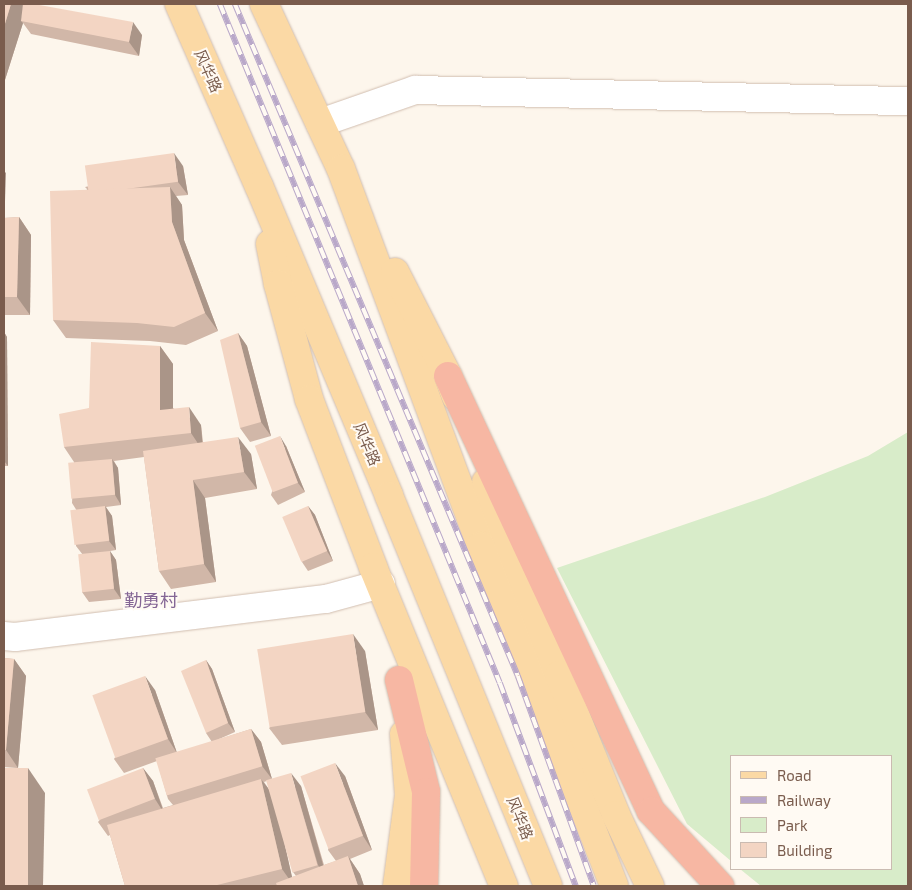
<!DOCTYPE html>
<meta charset="utf-8">
<style>
body{margin:0}
#map{position:relative;width:912px;height:890px;overflow:hidden;background:#fdf6ec;font-family:"Exo 2","Noto Sans SC",sans-serif}
div>[style]{position:absolute}
[style*='--x']{left:calc(var(--x)*1px);top:calc(var(--y)*1px);width:calc(var(--w)*1px);rotate:calc(var(--a)*1deg)}
.green>*{inset:0;background:#d8ecc9}
.roads{filter:drop-shadow(0 0 1px #d1beb0) drop-shadow(0 0 1px #d1beb0)}
.minor>*{height:28px;margin:-14px;padding:0 14px;transform-origin:14px;border-radius:14px;background:#fff}
.major>*{height:28px;margin:-14px;padding:0 14px;transform-origin:14px;border-radius:14px;background:#fbd9a5}
.highway>*{height:28px;margin:-14px;padding:0 14px;transform-origin:14px;border-radius:14px;background:#f7b7a3}
.rail>*{height:5.5px;margin-top:-2.75px;transform-origin:0;background:repeating-linear-gradient(90deg,#fffaf3 0 11px,#b9a8c9 0 22px);box-sizing:border-box;border-block:1px solid #b9a8c9}
.wall>*{inset:0;background:#d1b7a8}
.shaded-wall>*{inset:0;background:#aa9588}
.building>*{inset:0;background:#f3d5c3;transform-origin:0 0}
span{translate:-50% -50%;white-space:nowrap;text-align:center;line-height:1.15;-webkit-text-stroke:4px #fffaf3;paint-order:stroke}
.street-label{font-size:15px;color:#7a5c4d}
.quarter-label{font-size:18px;color:#846695}
.frame{position:absolute;inset:0;border:5px solid #7a5c4d;pointer-events:none}
.legend{position:absolute;left:730px;top:755px;width:162px;height:115px;box-sizing:border-box;background:#fffaf3;border:1px solid #cabbb1;margin:0;padding:6px 9px;list-style:none;font-size:15px;color:#7a5c4d}
.legend li{display:flex;align-items:center;gap:10px;height:25px}
.legend b{width:25px;border:1px solid #cabbb1}
</style>
<div id="map">
<div class="green">
<div style="clip-path:polygon(908px 432px,908px 886px,761px 886px,740px 869px,891px 869px,891px 756px,731px 756px,731px 861px,687px 824px,557px 568px,765px 497px,868px 456px)"></div>
</div>
<div class="roads">
<div class="minor">
<div style="--x:320;--y:123;--w:101;--a:-19.2"></div>
<div style="--x:415;--y:90;--w:493;--a:1.3"></div>
<div style="--x:4;--y:636;--w:11;--a:5"></div>
<div style="--x:15;--y:637;--w:313;--a:-7"></div>
<div style="--x:326;--y:599;--w:57;--a:-15.3"></div>
</div>
<div class="major">
<div style="--x:179;--y:4;--w:199;--a:66.3"></div>
<div style="--x:259;--y:186;--w:336;--a:67.2"></div>
<div style="--x:389;--y:496;--w:421;--a:67.8"></div>
<div style="--x:264;--y:4;--w:182;--a:65"></div>
<div style="--x:341;--y:169;--w:402;--a:69.6"></div>
<div style="--x:481;--y:546;--w:365;--a:68.6"></div>
<div style="--x:270;--y:244;--w:41;--a:78.7"></div>
<div style="--x:278;--y:284;--w:119;--a:74.9"></div>
<div style="--x:309;--y:399;--w:180;--a:69.1"></div>
<div style="--x:373;--y:567;--w:345;--a:67.7"></div>
<div style="--x:395;--y:272;--w:117;--a:63"></div>
<div style="--x:448;--y:376;--w:22;--a:69"></div>
<div style="--x:486;--y:482;--w:206;--a:69.3"></div>
<div style="--x:559;--y:675;--w:151;--a:67.8"></div>
<div style="--x:616;--y:815;--w:79;--a:64.4"></div>
<div style="--x:397;--y:886;--w:92;--a:-82.5"></div>
<div style="--x:409;--y:795;--w:61;--a:-94.7"></div>
</div>
<div class="highway">
<div style="--x:448;--y:376;--w:480;--a:65"></div>
<div style="--x:651;--y:811;--w:102;--a:47.4"></div>
<div style="--x:399;--y:680;--w:115;--a:76.4"></div>
<div style="--x:426;--y:792;--w:94;--a:91.2"></div>
</div>
</div>
<div class="rail">
<div style="--x:220;--y:4;--w:734;--a:67.59"></div>
<div style="--x:500;--y:683;--w:217;--a:69.5"></div>
<div style="--x:235;--y:4;--w:729;--a:67.16"></div>
<div style="--x:518;--y:676;--w:223;--a:70.1"></div>
</div>
<div class="wall">
<div style="clip-path:polygon(4px 4px,23px 5px,142px 35px,139px 56px,31px 34px,23px 23px,4px 83px)"></div>
<div style="clip-path:polygon(183px 166px,188px 195px,176px 196px,182px 205px,184px 240px,218px 331px,186px 345px,150px 341px,66px 338px,53px 320px,87px 189px,85px 187px)"></div>
<div style="clip-path:polygon(19px 217px,31px 235px,30px 315px,4px 315px,4px 218px)"></div>
<div style="clip-path:polygon(4px 332px,7px 337px,8px 466px,4px 466px)"></div>
<div style="clip-path:polygon(238px 333px,247px 346px,271px 436px,250px 442px,240px 428px)"></div>
<div style="clip-path:polygon(160px 346px,173px 364px,173px 408px,201px 425px,203px 442px,251px 454px,257px 489px,205px 498px,216px 582px,171px 589px,159px 571px,144px 457px,114px 461px,118px 468px,121px 505px,106px 507px,112px 516px,116px 550px,104px 552px,110px 551px,116px 560px,121px 599px,89px 602px,82px 592px,83px 555px,76px 546px,77px 511px,72px 503px,74px 462px,64px 447px,89px 408px)"></div>
<div style="clip-path:polygon(286px 446px,305px 492px,278px 505px,271px 495px)"></div>
<div style="clip-path:polygon(308px 506px,315px 515px,333px 561px,308px 571px,302px 562px)"></div>
<div style="clip-path:polygon(365px 651px,378px 730px,282px 745px,269px 728px)"></div>
<div style="clip-path:polygon(4px 658px,14px 659px,26px 676px,18px 768px,45px 793px,17px 768px,4px 767px)"></div>
<div style="clip-path:polygon(evenodd,206px 660px,212px 669px,235px 732px,217px 740px,251px 729px,261px 742px,272px 779px,264px 782px,270px 791px,301px 786px,324px 865px,336px 861px,328px 850px,345px 776px,372px 850px,350px 859px,360px 874px,364px 886px,125px 886px,110px 835px,108px 836px,98px 822px,143px 768px,153px 781px,163px 808px,173px 805px,168px 799px,157px 761px,124px 773px,114px 759px,155px 690px,177px 753px,212px 742px,206px 733px,206px 660px,282px 834px,293px 872px,296px 876px,292px 877px,282px 834px)"></div>
</div>
<div class="shaded-wall">
<div style="clip-path:polygon(11px 4px,22px 4px,27px 11px,21px 21px,23px 23px,4px 83px,4px 27px)"></div>
<div style="clip-path:polygon(133px 22px,142px 35px,139px 56px,129px 42px)"></div>
<div style="clip-path:polygon(174px 153px,183px 166px,188px 195px,178px 182px)"></div>
<div style="clip-path:polygon(4px 171px,6px 173px,5px 201px,4px 199px)"></div>
<div style="clip-path:polygon(170px 187px,182px 205px,184px 240px,218px 331px,205px 313px,172px 222px)"></div>
<div style="clip-path:polygon(19px 217px,31px 235px,30px 315px,17px 297px)"></div>
<div style="clip-path:polygon(4px 332px,7px 337px,8px 466px,4px 461px)"></div>
<div style="clip-path:polygon(238px 333px,247px 346px,271px 436px,261px 422px)"></div>
<div style="clip-path:polygon(160px 346px,173px 364px,173px 427px,160px 410px)"></div>
<div style="clip-path:polygon(189px 407px,201px 425px,203px 451px,191px 433px)"></div>
<div style="clip-path:polygon(280px 436px,286px 446px,305px 492px,298px 483px)"></div>
<div style="clip-path:polygon(238px 437px,251px 454px,257px 489px,244px 472px)"></div>
<div style="clip-path:polygon(112px 459px,118px 468px,121px 505px,115px 495px)"></div>
<div style="clip-path:polygon(193px 480px,205px 498px,216px 582px,204px 564px)"></div>
<div style="clip-path:polygon(105px 506px,112px 516px,116px 550px,109px 541px)"></div>
<div style="clip-path:polygon(308px 506px,315px 515px,333px 561px,327px 551px)"></div>
<div style="clip-path:polygon(110px 551px,116px 560px,121px 599px,114px 589px)"></div>
<div style="clip-path:polygon(353px 634px,365px 651px,378px 730px,365px 712px)"></div>
<div style="clip-path:polygon(14px 659px,26px 676px,18px 768px,6px 750px)"></div>
<div style="clip-path:polygon(206px 660px,212px 669px,235px 732px,228px 723px)"></div>
<div style="clip-path:polygon(145px 676px,155px 690px,177px 753px,168px 739px)"></div>
<div style="clip-path:polygon(251px 729px,261px 742px,272px 779px,262px 766px)"></div>
<div style="clip-path:polygon(335px 763px,345px 776px,372px 850px,363px 836px)"></div>
<div style="clip-path:polygon(28px 768px,45px 793px,43px 886px,25px 886px)"></div>
<div style="clip-path:polygon(143px 768px,153px 781px,164px 813px,155px 799px)"></div>
<div style="clip-path:polygon(291px 773px,301px 786px,327px 879px,318px 865px)"></div>
<div style="clip-path:polygon(261px 779px,274px 796px,294px 886px,282px 869px)"></div>
<div style="clip-path:polygon(348px 856px,360px 874px,364px 886px,358px 886px)"></div>
</div>
<div class="building">
<div style="clip-path:polygon(4px 4px,11px 4px,4px 27px)"></div>
<div style="clip-path:polygon(23px 4px,34px 4px,133px 22px,129px 42px,21px 21px)"></div>
<div style="left:174px;top:153px;width:29px;height:90px;rotate:82deg"></div>
<div style="clip-path:polygon(170px 187px,172px 222px,205px 313px,174px 327px,137px 323px,53px 320px,50px 191px)"></div>
<div style="clip-path:polygon(19px 217px,17px 297px,4px 297px,4px 218px)"></div>
<div style="clip-path:polygon(238px 333px,261px 422px,240px 428px,220px 340px)"></div>
<div style="clip-path:polygon(91px 342px,160px 346px,160px 410px,189px 407px,191px 433px,64px 447px,59px 414px,89px 408px)"></div>
<div style="left:280px;top:436px;width:50px;height:27px;rotate:69deg"></div>
<div style="clip-path:polygon(238px 437px,244px 472px,193px 480px,204px 564px,159px 571px,143px 451px)"></div>
<div style="left:112px;top:459px;width:36px;height:44px;rotate:85deg"></div>
<div style="left:105px;top:506px;width:35px;height:35px;rotate:83deg"></div>
<div style="left:308px;top:506px;width:49px;height:28px;rotate:67deg"></div>
<div style="left:110px;top:551px;width:38px;height:32px;rotate:84deg"></div>
<div style="left:353px;top:634px;width:79px;height:97px;rotate:81deg"></div>
<div style="clip-path:polygon(4px 658px,14px 659px,6px 750px,4px 750px)"></div>
<div style="clip-path:polygon(206px 660px,228px 723px,206px 733px,181px 671px)"></div>
<div style="left:145px;top:676px;width:67px;height:56px;rotate:70deg"></div>
<div style="left:251px;top:729px;width:39px;height:100px;rotate:73deg"></div>
<div style="left:335px;top:763px;width:78px;height:37px;rotate:69deg"></div>
<div style="left:4px;top:768px;width:24px;height:118px"></div>
<div style="left:143px;top:768px;width:33px;height:60px;rotate:69deg"></div>
<div style="left:291px;top:773px;width:96px;height:26px;rotate:74deg"></div>
<div style="clip-path:polygon(261px 779px,282px 869px,213px 886px,125px 886px,107px 825px)"></div>
<div style="clip-path:polygon(348px 856px,358px 886px,277px 886px,276px 883px)"></div>
</div>
<div class="street-label">
<span style="left:208px;top:71px;rotate:66deg">风华路</span>
<span style="left:367px;top:444px;rotate:67deg">风华路</span>
<span style="left:520px;top:818px;rotate:68deg">风华路</span>
</div>
<div class="quarter-label">
<span style="left:151px;top:600px">勤勇村</span>
</div>
<div class="frame"></div>
<ul class="legend">
<li><b style="height:6px;background:#fbd9a5"></b>Road</li>
<li><b style="height:6px;background:#b9a8c9"></b>Railway</li>
<li><b style="height:14px;background:#d8ecc9"></b>Park</li>
<li><b style="height:14px;background:#f3d5c3"></b>Building</li>
</ul>
</div>
